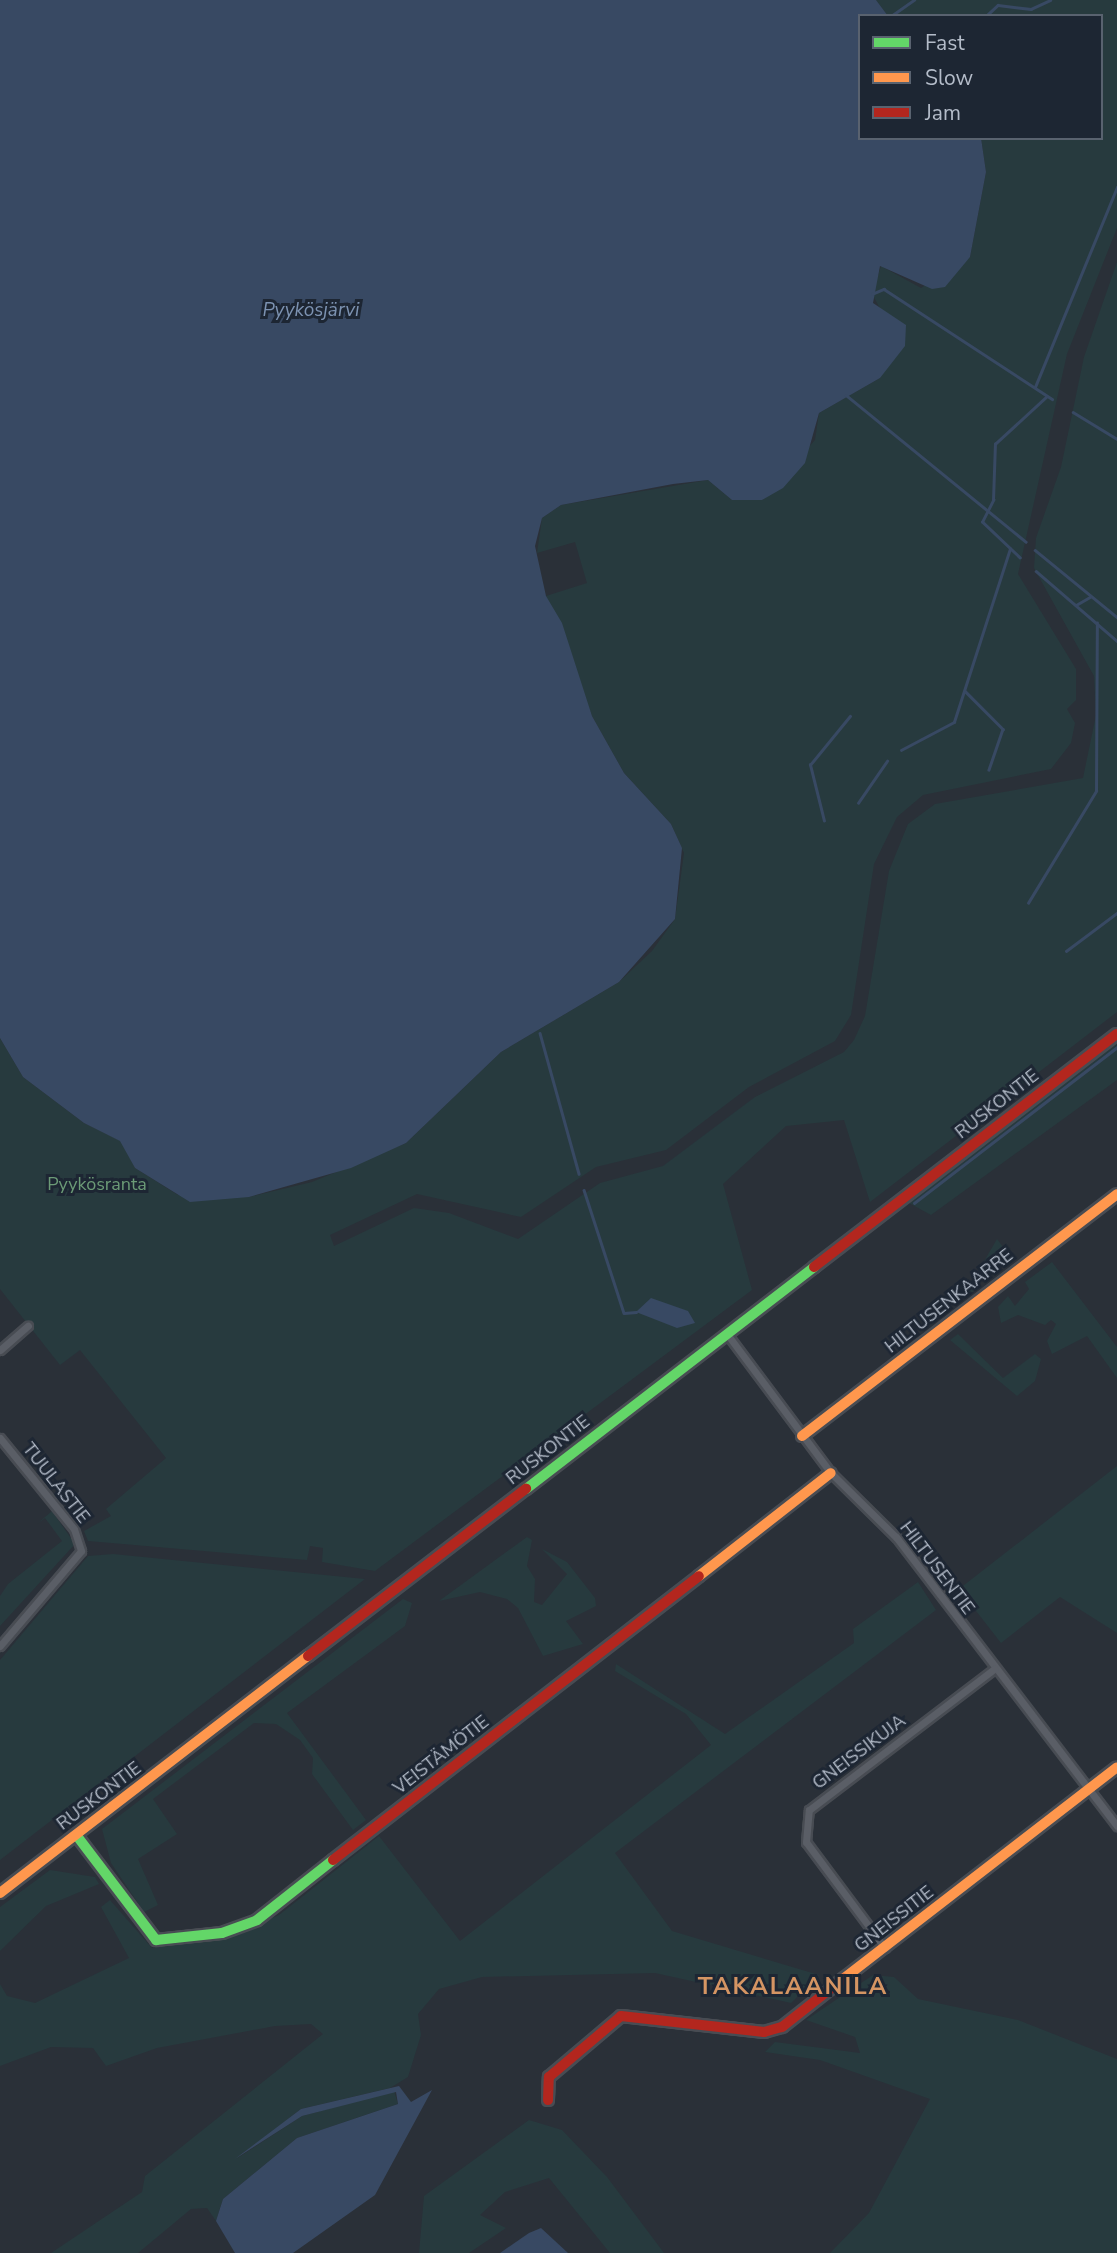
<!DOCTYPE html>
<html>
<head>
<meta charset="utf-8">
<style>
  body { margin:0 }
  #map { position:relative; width:1117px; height:2253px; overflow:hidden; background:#2a3038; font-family:"Nunito Sans",sans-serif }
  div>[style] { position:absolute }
  .green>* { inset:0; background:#273a3e }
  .water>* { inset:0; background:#384963 }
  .stream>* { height:2.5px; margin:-1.25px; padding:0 1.25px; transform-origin:1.25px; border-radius:1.25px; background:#384963 }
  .roads { filter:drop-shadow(2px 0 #484c53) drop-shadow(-2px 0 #484c53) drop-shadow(0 2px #484c53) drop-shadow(0 -2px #484c53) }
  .street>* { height:7px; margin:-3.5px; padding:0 3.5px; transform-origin:3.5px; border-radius:3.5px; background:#5a5e66 }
  .fast>* { height:10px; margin:-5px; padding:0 5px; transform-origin:5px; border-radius:5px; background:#63d668 }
  .slow>* { height:10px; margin:-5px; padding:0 5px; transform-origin:5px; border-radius:5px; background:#ff974d }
  .jam>* { height:10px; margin:-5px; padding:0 5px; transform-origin:5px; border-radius:5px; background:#b3261e }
  span { translate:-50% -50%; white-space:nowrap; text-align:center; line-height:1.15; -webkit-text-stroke:6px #1d2633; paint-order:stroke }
  .street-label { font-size:18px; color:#b4bcc9 }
  .park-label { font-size:18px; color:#6b9a76 }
  .water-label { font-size:19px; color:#7c92b1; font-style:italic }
  .district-label { font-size:24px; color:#d59563; font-weight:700; letter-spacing:2px }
  .legend { position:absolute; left:858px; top:14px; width:245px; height:126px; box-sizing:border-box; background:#1d2633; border:2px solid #59626f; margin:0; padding:9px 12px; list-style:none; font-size:21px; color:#b4bcc9 }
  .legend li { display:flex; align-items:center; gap:14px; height:35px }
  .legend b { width:35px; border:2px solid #59626f }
</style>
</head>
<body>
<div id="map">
  <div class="green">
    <i style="clip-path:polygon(876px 0,1117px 0,1117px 228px,1067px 354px,1018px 574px,1076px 669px,1076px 700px,1067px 709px,1075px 723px,1071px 743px,1051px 769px,923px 795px,897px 817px,874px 864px,851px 1015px,835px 1041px,749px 1087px,666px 1150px,596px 1167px,521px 1217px,417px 1194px,330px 1235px,334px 1246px,414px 1208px,449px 1213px,518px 1239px,600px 1183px,663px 1166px,755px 1097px,844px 1052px,854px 1040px,865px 1016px,889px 871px,908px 824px,935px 804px,1083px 778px,1096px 715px,1094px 676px,1034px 568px,1036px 538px,1061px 467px,1084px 357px,1117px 262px,1117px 1012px,870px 1202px,844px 1120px,786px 1126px,723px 1184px,752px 1290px,375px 1571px,322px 1562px,323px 1548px,310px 1546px,307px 1560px,88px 1541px,84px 1531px,111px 1516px,106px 1509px,166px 1458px,80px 1350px,60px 1365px,0 1289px,0 1038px,23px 1077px,84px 1123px,121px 1141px,135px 1168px,178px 1195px,249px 1197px,312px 1182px,406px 1143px,501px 1052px,619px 982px,652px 951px,675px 919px,684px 853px,671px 824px,624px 773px,592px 716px,546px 596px,587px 583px,575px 542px,537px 553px,542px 518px,561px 505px,708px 480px,732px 500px,762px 500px,815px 440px,819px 413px,880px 378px,885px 317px,872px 294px,881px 266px,921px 288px,970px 257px,986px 172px,981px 138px,1101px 138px,1101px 16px,888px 16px)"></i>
    <i style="clip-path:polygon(1117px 1042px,1117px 1080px,931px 1215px,909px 1203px)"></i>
    <i style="clip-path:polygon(997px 1239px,1009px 1255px,989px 1265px,973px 1292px,965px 1294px)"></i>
    <i style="clip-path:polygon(1052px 1262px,1117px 1347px,1117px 1378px,1087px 1336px,1052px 1354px,1047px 1341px,1056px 1324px,1051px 1320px,1045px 1325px,1018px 1315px,1001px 1323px,998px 1307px,1008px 1296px,1015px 1306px,1029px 1289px,1025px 1282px)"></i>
    <i style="clip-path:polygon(958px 1334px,1003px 1378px,1035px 1354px,1041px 1359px,1035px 1381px,1017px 1396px,950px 1340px)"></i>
    <i style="clip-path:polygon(1117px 1466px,1117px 1633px,1060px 1597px,1001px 1643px,959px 1589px)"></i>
    <i style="clip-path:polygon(52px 1511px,75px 1544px,0 1626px,0 1596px,8px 1584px,62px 1541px,45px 1518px,37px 1524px)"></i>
    <i style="clip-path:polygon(527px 1537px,532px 1540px,527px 1566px,535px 1579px,534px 1602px,542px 1605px,567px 1574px,542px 1549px,567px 1562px,595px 1598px,596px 1606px,566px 1621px,583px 1644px,543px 1656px,518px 1608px,507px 1599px,480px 1592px,439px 1601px)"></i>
    <i style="clip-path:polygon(113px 1554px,365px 1579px,0 1860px,0 1660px,88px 1556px)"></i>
    <i style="clip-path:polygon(918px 1582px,936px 1610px,615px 1853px,672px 1931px,819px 1975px,791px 2003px,655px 1973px,482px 1977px,439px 1989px,418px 2014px,421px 2035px,408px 2077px,390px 2088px,301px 2109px,236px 2159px,302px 2116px,394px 2091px,398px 2104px,297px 2138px,223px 2199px,216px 2221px,207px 2208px,191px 2209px,138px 2253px,51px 2253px,142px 2192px,145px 2176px,323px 2034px,311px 2024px,275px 2026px,157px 2048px,106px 2066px,93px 2048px,51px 2047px,0 2066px,0 1984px,7px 1996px,35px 2003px,129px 1958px,101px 1907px,110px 1900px,152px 1948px,225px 1939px,279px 1915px,379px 1836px,460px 1941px,711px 1745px,686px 1714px,615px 1671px,616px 1664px,725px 1734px,854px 1643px,853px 1629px)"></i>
    <i style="clip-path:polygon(403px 1599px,412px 1603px,405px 1626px,287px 1713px,366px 1820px,353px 1830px,312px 1774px,313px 1758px,300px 1740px,276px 1724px,254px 1723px,153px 1799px,177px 1834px,138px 1859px,158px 1905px,144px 1912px,111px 1863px,102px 1829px)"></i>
    <i style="clip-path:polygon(50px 1870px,95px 1877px,99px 1884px,46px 1906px,0 1951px,0 1907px)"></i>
    <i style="clip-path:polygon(873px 1975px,894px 1977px,918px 1999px,1018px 2020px,1117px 2059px,1117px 2253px,830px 2253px,869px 2213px,930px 2099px,820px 2060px,765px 2052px,775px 2042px,860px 2053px,855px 2037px,806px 2020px)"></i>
    <i style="clip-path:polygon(529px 2120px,562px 2130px,607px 2177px,664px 2253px,610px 2253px,549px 2178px,505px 2192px,480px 2215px,506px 2228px,469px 2253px,419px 2253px,424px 2196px)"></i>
  </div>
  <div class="water">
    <i style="clip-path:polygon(0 0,876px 0,888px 16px,860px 16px,860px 138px,981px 138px,986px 172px,970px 257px,945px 287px,932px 289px,880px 266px,873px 303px,906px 325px,905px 346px,880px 378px,819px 413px,805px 463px,783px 488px,762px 500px,732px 500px,708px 480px,673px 484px,561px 505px,542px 518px,535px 546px,546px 596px,562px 623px,592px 716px,624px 773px,671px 824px,682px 848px,675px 919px,619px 982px,501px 1052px,406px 1143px,351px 1168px,249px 1197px,190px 1202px,135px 1168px,120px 1141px,84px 1123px,23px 1077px,0 1038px)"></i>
    <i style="clip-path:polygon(651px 1298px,688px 1311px,695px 1323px,677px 1328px,636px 1312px)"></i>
    <i style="clip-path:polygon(399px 2086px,411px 2102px,432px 2090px,375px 2195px,293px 2253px,235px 2253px,216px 2221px,223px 2199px,297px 2138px,398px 2104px,396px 2092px,302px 2116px,235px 2159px,301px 2109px)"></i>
    <i style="clip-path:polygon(541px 2228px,568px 2253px,500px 2253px,529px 2233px)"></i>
  </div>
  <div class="stream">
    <i style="left:891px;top:16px;width:28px;rotate:-35deg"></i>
    <i style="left:986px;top:16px;width:16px;rotate:-43deg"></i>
    <i style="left:998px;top:5px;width:33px;rotate:7deg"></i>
    <i style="left:1031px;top:9px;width:21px;rotate:-25deg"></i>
    <i style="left:872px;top:294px;width:13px;rotate:-23deg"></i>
    <i style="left:884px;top:289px;width:201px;rotate:33.2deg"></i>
    <i style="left:1035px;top:387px;width:216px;rotate:-67.7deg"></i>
    <i style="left:846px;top:395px;width:232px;rotate:39.2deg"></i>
    <i style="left:1073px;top:412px;width:52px;rotate:31.5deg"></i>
    <i style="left:1035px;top:550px;width:106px;rotate:39.3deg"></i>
    <i style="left:1020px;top:558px;width:52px;rotate:-136.5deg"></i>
    <i style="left:982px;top:522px;width:25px;rotate:-63deg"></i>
    <i style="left:993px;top:500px;width:56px;rotate:-88deg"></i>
    <i style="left:995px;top:444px;width:69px;rotate:-42.7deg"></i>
    <i style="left:1036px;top:571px;width:107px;rotate:40.8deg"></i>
    <i style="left:1076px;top:605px;width:16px;rotate:-30deg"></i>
    <i style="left:965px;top:691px;width:54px;rotate:45deg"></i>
    <i style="left:1003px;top:729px;width:43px;rotate:108.9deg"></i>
    <i style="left:901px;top:750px;width:60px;rotate:-27.8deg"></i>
    <i style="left:954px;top:722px;width:182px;rotate:-72.1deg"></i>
    <i style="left:858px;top:803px;width:51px;rotate:-55.4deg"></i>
    <i style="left:824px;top:821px;width:58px;rotate:-104deg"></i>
    <i style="left:810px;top:765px;width:63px;rotate:-50.8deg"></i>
    <i style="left:1028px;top:903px;width:131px;rotate:-58.7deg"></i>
    <i style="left:1096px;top:791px;width:168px;rotate:-89.7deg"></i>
    <i style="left:1066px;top:951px;width:64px;rotate:-36.7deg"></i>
    <i style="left:540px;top:1033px;width:146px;rotate:74.5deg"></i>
    <i style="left:584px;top:1190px;width:129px;rotate:72deg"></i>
    <i style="left:624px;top:1313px;width:12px;rotate:-5deg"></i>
    <i style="left:914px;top:1203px;width:256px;rotate:-37.5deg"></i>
  </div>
  <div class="roads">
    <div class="street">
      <i style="left:727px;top:1334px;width:174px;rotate:53.2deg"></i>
      <i style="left:831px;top:1473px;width:91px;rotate:44.6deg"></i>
      <i style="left:896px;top:1537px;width:364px;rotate:52.6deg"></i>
      <i style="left:0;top:1350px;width:37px;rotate:-41deg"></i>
      <i style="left:0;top:1438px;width:117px;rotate:50.9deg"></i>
      <i style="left:74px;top:1529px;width:23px;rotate:72deg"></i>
      <i style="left:81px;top:1551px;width:125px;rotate:130.5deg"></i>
      <i style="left:885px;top:1948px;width:132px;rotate:-126.7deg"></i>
      <i style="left:806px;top:1842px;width:32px;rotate:-85deg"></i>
      <i style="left:809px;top:1810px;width:233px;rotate:-37.3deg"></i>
    </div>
    <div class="fast">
      <i style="left:526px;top:1489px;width:364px;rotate:-37.6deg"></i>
      <i style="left:77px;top:1836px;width:131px;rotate:52.8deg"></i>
      <i style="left:156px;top:1940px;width:66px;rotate:-6.1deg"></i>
      <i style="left:222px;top:1933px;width:37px;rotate:-20deg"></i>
      <i style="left:257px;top:1920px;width:97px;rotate:-38.3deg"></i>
    </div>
    <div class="slow">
      <i style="left:802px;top:1436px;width:397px;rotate:-37.5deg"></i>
      <i style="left:699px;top:1576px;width:167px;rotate:-38deg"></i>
      <i style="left:0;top:1893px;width:389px;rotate:-37.6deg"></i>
      <i style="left:843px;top:1979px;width:346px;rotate:-37.7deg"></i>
    </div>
    <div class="jam">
      <i style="left:814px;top:1267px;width:382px;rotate:-37.6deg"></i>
      <i style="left:308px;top:1656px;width:275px;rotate:-37.5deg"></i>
      <i style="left:333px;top:1860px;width:463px;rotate:-37.8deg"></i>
      <i style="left:548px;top:2100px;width:23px;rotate:-88deg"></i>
      <i style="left:549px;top:2077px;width:94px;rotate:-40.3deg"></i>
      <i style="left:621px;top:2016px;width:144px;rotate:6.4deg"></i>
      <i style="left:764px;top:2032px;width:19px;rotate:-16deg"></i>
      <i style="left:782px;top:2027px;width:78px;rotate:-38.2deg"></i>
    </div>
  </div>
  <div class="street-label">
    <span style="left:997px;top:1104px;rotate:-38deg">RUSKONTIE</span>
    <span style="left:949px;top:1301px;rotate:-38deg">HILTUSENKAARRE</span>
    <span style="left:548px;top:1450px;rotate:-38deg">RUSKONTIE</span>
    <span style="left:56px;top:1483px;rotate:52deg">TUULASTIE</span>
    <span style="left:937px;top:1568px;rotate:53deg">HILTUSENTIE</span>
    <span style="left:859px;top:1752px;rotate:-37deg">GNEISSIKUJA</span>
    <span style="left:441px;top:1755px;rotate:-38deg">VEISTÄMÖTIE</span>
    <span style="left:99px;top:1796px;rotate:-37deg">RUSKONTIE</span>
    <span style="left:894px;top:1919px;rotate:-38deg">GNEISSITIE</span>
  </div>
  <div class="park-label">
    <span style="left:97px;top:1184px">Pyykösranta</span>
  </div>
  <div class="water-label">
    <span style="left:311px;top:311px">Pyykösjärvi</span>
  </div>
  <div class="district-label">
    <span style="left:793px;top:1987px">TAKALAANILA</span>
  </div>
  <ul class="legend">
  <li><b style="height:9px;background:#63d668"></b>Fast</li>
  <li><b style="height:9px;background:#ff974d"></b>Slow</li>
  <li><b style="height:9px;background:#b3261e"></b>Jam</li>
  </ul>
</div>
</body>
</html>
